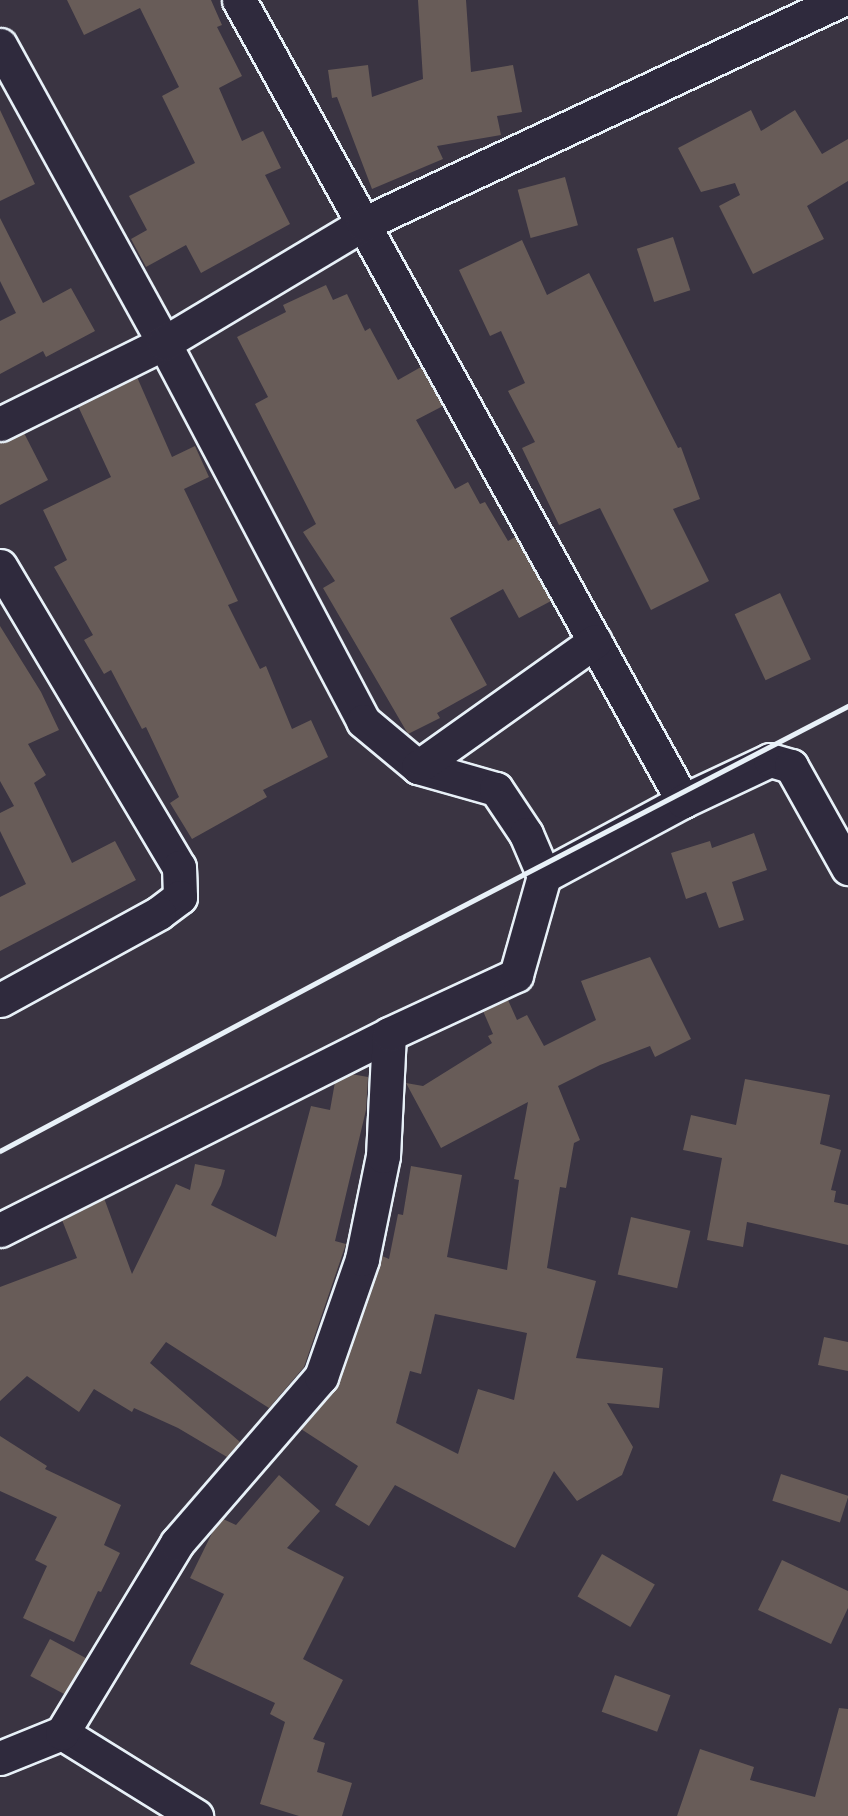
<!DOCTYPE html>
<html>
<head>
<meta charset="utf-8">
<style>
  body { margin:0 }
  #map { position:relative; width:848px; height:1816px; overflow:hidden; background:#3a3442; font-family:"Patrick Hand",sans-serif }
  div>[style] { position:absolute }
  .building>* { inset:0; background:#685c58; transform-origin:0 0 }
  .roads { filter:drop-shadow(2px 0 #e8f1f8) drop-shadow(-2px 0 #e8f1f8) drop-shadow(0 2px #e8f1f8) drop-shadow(0 -2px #e8f1f8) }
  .street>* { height:33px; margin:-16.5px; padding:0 16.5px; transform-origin:16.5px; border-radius:16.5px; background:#2f2a3d }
  .rail>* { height:4.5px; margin:-2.25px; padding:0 2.25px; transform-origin:2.25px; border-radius:2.25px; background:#e8f1f8 }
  span { translate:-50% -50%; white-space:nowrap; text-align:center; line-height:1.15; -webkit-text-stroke:4.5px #2f2a3d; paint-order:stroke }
</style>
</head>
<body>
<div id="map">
  <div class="building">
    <i style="clip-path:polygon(67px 0,211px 0,222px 25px,217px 27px,242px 76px,219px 88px,242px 141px,263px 131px,281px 168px,265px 175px,290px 224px,201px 273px,186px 245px,146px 267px,131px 239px,147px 230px,129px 196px,195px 163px,162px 96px,179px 87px,140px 8px,84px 35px)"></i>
    <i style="clip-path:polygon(418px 0,466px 0,471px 72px,513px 65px,522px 112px,497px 116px,501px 135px,437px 146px,443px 159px,372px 189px,337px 97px,332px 98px,328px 70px,368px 65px,372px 97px,423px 79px)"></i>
    <i style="clip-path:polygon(0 110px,35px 184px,0 201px)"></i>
    <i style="clip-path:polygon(751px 110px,761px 131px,795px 110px,822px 154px,848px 139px,848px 181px,807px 206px,824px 239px,753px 274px,719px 206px,740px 195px,735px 183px,701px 192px,678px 148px)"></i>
    <i style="left:565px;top:177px;width:50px;height:49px;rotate:75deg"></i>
    <i style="clip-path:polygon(0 218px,43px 303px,71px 288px,95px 331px,46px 357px,43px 351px,0 374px,0 321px,16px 313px,0 281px)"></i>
    <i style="left:673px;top:237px;width:56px;height:38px;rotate:72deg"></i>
    <i style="clip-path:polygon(522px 240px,547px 295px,589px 273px,678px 448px,681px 447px,700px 499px,673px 509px,709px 581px,651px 610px,600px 508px,559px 525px,522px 448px,535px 442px,508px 391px,525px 383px,501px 331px,490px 336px,459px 270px)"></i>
    <i style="clip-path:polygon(326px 285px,333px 300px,347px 294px,365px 331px,370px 328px,398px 380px,421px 367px,443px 406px,416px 420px,455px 489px,468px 482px,480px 504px,485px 502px,508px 541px,515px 537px,551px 601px,519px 618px,503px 589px,450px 618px,487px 685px,437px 713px,440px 718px,408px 734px,323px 588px,335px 581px,303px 532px,316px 524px,255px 404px,268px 397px,237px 337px,286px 312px,283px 305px)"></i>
    <i style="clip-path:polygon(137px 377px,172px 457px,195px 446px,209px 477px,184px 489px,238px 601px,228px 605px,260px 669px,266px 666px,292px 729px,311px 720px,328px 757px,263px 790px,267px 797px,192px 839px,170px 803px,179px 797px,146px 727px,142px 729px,111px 670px,104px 674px,84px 640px,93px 635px,54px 567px,67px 560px,43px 510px,111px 477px,78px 406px)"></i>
    <i style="clip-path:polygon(24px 433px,48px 480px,0 505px,0 443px)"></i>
    <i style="left:780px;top:593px;width:73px;height:50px;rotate:65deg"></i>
    <i style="clip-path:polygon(0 626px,41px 692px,59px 730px,28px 744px,46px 775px,34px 783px,72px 863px,115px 841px,136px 880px,0 951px,0 897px,26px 884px,0 831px,0 813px,14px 806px,0 781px)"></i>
    <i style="clip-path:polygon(754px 833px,767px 870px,732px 882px,744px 920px,719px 928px,706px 892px,686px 899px,671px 853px,710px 841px,712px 848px)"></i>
    <i style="clip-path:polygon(evenodd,650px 957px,691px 1039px,655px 1057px,650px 1046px,600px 1065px,558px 1086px,580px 1140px,574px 1143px,566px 1188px,560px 1187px,547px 1268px,596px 1281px,576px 1358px,663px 1368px,659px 1408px,607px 1403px,633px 1447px,622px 1475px,577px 1501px,554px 1471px,515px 1548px,395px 1485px,369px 1526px,335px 1505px,358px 1466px,301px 1429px,339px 1383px,382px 1256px,389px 1259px,398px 1214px,403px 1215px,411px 1166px,462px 1175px,447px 1257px,507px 1270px,519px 1180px,514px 1179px,528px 1102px,441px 1148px,406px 1083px,423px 1086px,492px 1043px,488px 1036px,493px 1034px,483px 1011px,508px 1000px,517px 1020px,527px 1015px,544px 1046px,596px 1020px,581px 981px,650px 957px,435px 1314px,527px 1333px,514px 1400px,478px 1389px,458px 1454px,396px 1423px,410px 1371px,421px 1374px,435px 1314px)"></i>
    <i style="clip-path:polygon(351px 1074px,368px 1077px,366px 1110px,335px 1241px,346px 1244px,304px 1367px,269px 1408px,166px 1342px,150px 1363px,240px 1442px,227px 1457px,178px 1428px,134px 1408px,132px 1412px,94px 1389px,79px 1412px,27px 1376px,0 1401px,0 1287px,77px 1258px,62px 1220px,104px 1198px,132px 1274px,176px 1184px,190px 1190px,195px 1164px,225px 1170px,221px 1185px,211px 1205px,276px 1237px,311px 1106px,330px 1110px,335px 1082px)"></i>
    <i style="clip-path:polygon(745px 1079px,830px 1095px,820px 1144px,841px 1150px,831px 1190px,836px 1191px,834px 1202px,848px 1205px,848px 1245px,747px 1222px,743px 1247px,707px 1240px,722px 1158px,683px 1150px,691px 1115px,736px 1125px)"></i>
    <i style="left:631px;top:1217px;width:61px;height:59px;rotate:13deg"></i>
    <i style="clip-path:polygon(824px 1337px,848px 1342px,848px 1371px,818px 1365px)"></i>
    <i style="clip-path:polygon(0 1436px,47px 1466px,45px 1469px,121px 1505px,104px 1545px,120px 1553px,101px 1592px,98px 1591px,74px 1642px,23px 1618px,47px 1566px,35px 1560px,57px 1517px,0 1491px)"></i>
    <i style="left:781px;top:1474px;width:71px;height:28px;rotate:18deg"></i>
    <i style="clip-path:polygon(279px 1475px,320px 1511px,287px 1548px,344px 1577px,303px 1659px,343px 1680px,313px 1739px,325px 1743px,317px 1772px,352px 1783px,342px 1816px,299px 1816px,260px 1804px,285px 1722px,270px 1714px,275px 1703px,190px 1664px,224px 1594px,190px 1578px,214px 1529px,223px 1519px,236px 1525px)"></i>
    <i style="left:602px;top:1554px;width:61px;height:49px;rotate:30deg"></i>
    <i style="clip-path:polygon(782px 1560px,848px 1591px,848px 1608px,831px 1644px,758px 1610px)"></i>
    <i style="left:50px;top:1639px;width:41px;height:42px;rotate:28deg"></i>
    <i style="left:615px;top:1675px;width:59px;height:39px;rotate:20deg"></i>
    <i style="clip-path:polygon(839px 1708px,848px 1709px,848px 1816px,677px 1816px,700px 1749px,754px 1767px,750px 1780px,815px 1797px)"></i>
  </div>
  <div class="roads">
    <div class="street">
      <i style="left:239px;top:0;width:916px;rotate:61deg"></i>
      <i style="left:0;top:45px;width:340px;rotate:61.2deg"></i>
      <i style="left:164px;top:343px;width:427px;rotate:62.2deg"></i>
      <i style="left:363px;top:721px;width:72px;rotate:39.9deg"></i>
      <i style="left:418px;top:767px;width:81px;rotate:15.8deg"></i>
      <i style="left:496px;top:789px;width:54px;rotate:56.3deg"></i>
      <i style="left:526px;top:834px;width:46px;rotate:66.8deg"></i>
      <i style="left:0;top:424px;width:183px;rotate:-26.3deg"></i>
      <i style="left:164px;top:343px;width:232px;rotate:-30.9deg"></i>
      <i style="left:363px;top:224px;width:528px;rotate:-25.11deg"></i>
      <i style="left:0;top:566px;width:350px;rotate:59.3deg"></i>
      <i style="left:179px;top:867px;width:30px;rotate:88deg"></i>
      <i style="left:180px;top:897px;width:26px;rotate:143deg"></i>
      <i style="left:159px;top:913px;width:181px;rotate:151.3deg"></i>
      <i style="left:418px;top:767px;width:217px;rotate:-35.4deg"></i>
      <i style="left:0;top:1230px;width:436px;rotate:-26.7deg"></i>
      <i style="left:62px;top:1733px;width:158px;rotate:31.8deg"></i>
      <i style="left:0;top:1758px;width:67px;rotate:-22deg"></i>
      <i style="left:62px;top:1733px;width:222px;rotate:-58.8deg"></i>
      <i style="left:177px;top:1543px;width:220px;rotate:-49.1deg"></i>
      <i style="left:321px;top:1377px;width:125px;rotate:-70.8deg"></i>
      <i style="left:362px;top:1259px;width:105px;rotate:-78.5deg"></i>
      <i style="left:383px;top:1156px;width:122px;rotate:-87.2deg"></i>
      <i style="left:389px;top:1034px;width:140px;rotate:-24.9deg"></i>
      <i style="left:516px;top:975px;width:103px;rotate:-74.2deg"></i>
      <i style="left:544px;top:876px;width:158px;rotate:-28.3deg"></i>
      <i style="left:683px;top:801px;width:96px;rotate:-25.2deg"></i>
      <i style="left:770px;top:760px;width:22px;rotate:16deg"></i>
      <i style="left:791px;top:766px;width:117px;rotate:60.8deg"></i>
    </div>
  </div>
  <div class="rail">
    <i style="left:0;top:1151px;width:452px;rotate:-28deg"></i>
    <i style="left:399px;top:939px;width:506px;rotate:-27.43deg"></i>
  </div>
</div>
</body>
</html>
